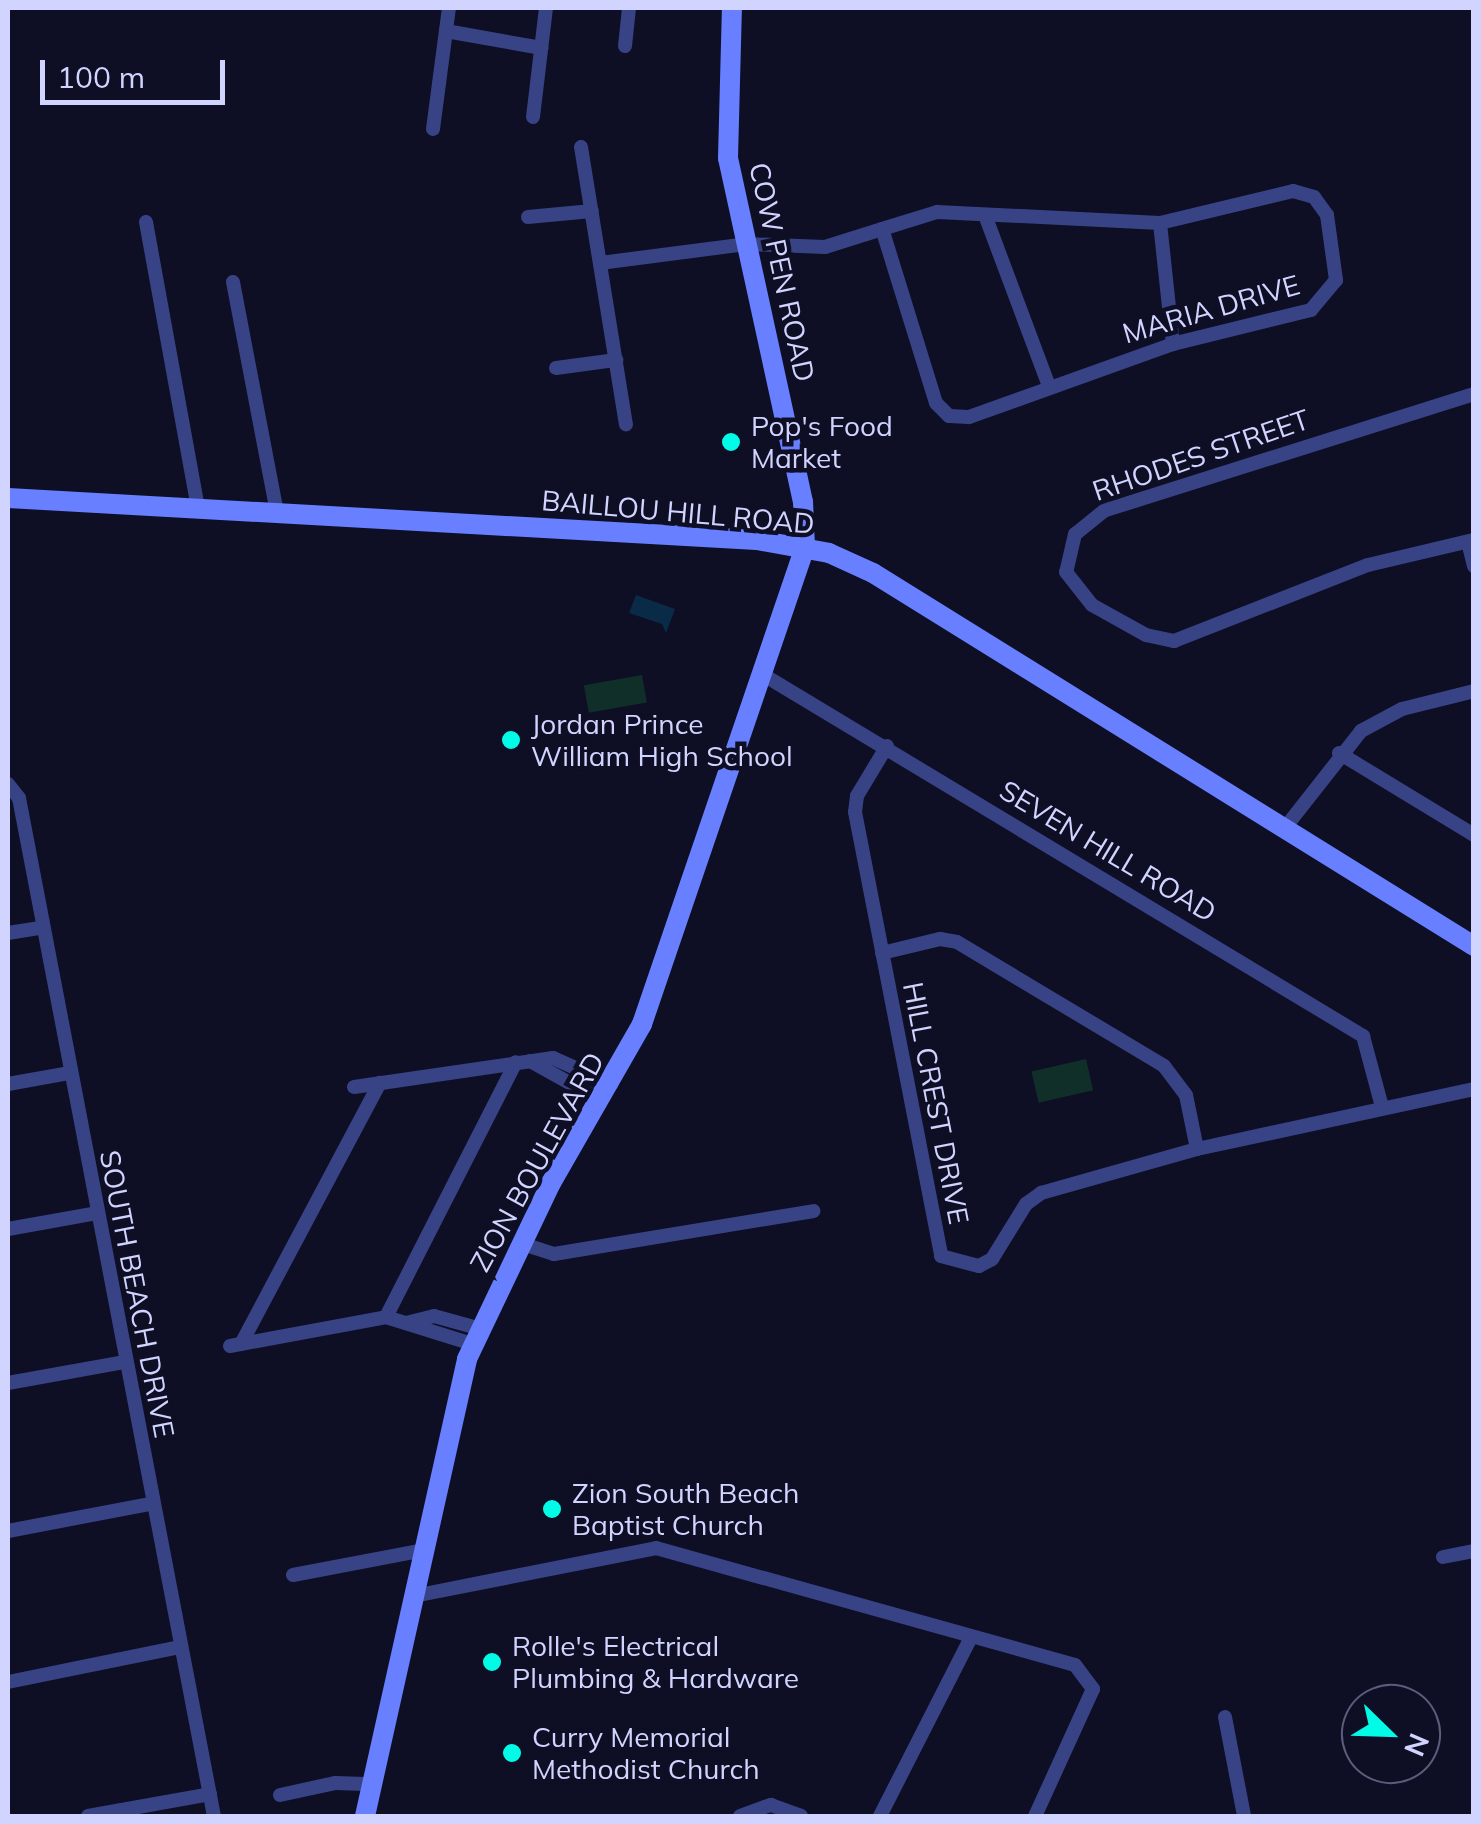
<!DOCTYPE html>
<html>
<head>
<meta charset="utf-8">
<style>
  body { margin:0 }
  #map { position:relative; width:1481px; height:1824px; overflow:hidden; background:#0e0e25; font-family:Mulish,sans-serif }
  div>[style] { position:absolute }
  .green>* { inset:0; background:#102f28; transform-origin:0 0 }
  .water>* { inset:0; background:#0a2b47 }
  .minor>* { height:14px; margin:-7px; padding:0 7px; transform-origin:7px; border-radius:7px; background:#374385 }
  .secondary>* { height:20px; margin:-10px; padding:0 10px; transform-origin:10px; border-radius:10px; background:#6880ff }
  .dots>* { width:28px; height:28px; translate:-50% -50%; box-sizing:border-box; border:5px solid #0e0e25; border-radius:50% }
  span { translate:-50% -50%; white-space:nowrap; text-align:center; line-height:1.15; -webkit-text-stroke:9px #0e0e25; paint-order:stroke }
  .street-label { font-size:28px; color:#d1d4ff }
  .poi-label { font-size:28px; color:#d1d4ff }
  .left { translate:0 -50%; text-align:left }
  .frame { position:absolute; inset:0; border:10px solid #d1d4ff; pointer-events:none }
  .north { position:absolute; left:1341px; top:1684px; width:100px; height:100px; box-sizing:border-box; background:#0e0e25; border:2px solid #5c5d7c; border-radius:50%; rotate:113deg; font-size:28px; font-weight:700; line-height:40px; text-align:center; color:#d1d4ff }
  .north::after { content:''; display:block; margin:auto; width:35px; height:45px; background:#00fce7; clip-path:polygon(50% 0,100% 100%,50% 72%,0 100%) }
  .scale { position:absolute; left:40px; top:60px; width:185px; height:45px; box-sizing:border-box; border:5px solid #d1d4ff; border-top:0; padding-left:12px; font-size:30px; line-height:35px; white-space:nowrap; color:#d1d4ff; -webkit-text-stroke:8px #0e0e25; paint-order:stroke }
</style>
</head>
<body>
<div id="map">
  <div class="green">
    <i style="left:642px;top:675px;width:28px;height:59px;rotate:80deg"></i>
    <i style="left:1086px;top:1059px;width:32px;height:56px;rotate:77deg"></i>
  </div>
  <div class="water">
    <i style="clip-path:polygon(636px 595px,675px 609px,666px 633px,662px 624px,629px 613px)"></i>
  </div>
  <div class="minor">
    <i style="left:446px;top:31px;width:97px;rotate:10.1deg"></i>
    <i style="left:625px;top:46px;width:38px;rotate:-84deg"></i>
    <i style="left:533px;top:117px;width:110px;rotate:-83.2deg"></i>
    <i style="left:433px;top:129px;width:122px;rotate:-82.5deg"></i>
    <i style="left:581px;top:147px;width:281px;rotate:80.8deg"></i>
    <i style="left:985px;top:215px;width:183px;rotate:69.5deg"></i>
    <i style="left:528px;top:217px;width:64px;rotate:-5.4deg"></i>
    <i style="left:146px;top:222px;width:292px;rotate:79.7deg"></i>
    <i style="left:1160px;top:223px;width:122px;rotate:83.9deg"></i>
    <i style="left:600px;top:263px;width:147px;rotate:-7.4deg"></i>
    <i style="left:746px;top:244px;width:79px;rotate:2.2deg"></i>
    <i style="left:825px;top:247px;width:60px;rotate:-17.5deg"></i>
    <i style="left:882px;top:229px;width:58px;rotate:-17.2deg"></i>
    <i style="left:937px;top:212px;width:223px;rotate:2.8deg"></i>
    <i style="left:1160px;top:223px;width:137px;rotate:-13.5deg"></i>
    <i style="left:1293px;top:191px;width:22px;rotate:16deg"></i>
    <i style="left:1314px;top:197px;width:22px;rotate:54deg"></i>
    <i style="left:1327px;top:215px;width:66px;rotate:82.1deg"></i>
    <i style="left:1336px;top:280px;width:39px;rotate:130deg"></i>
    <i style="left:1311px;top:310px;width:142px;rotate:166.2deg"></i>
    <i style="left:1173px;top:344px;width:217px;rotate:160.3deg"></i>
    <i style="left:969px;top:417px;width:20px;rotate:-177deg"></i>
    <i style="left:949px;top:416px;width:18px;rotate:-135deg"></i>
    <i style="left:936px;top:403px;width:182px;rotate:-107.2deg"></i>
    <i style="left:233px;top:282px;width:235px;rotate:79.2deg"></i>
    <i style="left:556px;top:368px;width:61px;rotate:-7.6deg"></i>
    <i style="left:1474px;top:394px;width:387px;rotate:162.5deg"></i>
    <i style="left:1105px;top:510px;width:38px;rotate:141deg"></i>
    <i style="left:1075px;top:534px;width:39px;rotate:103deg"></i>
    <i style="left:1066px;top:572px;width:42px;rotate:51.8deg"></i>
    <i style="left:1092px;top:605px;width:62px;rotate:29.1deg"></i>
    <i style="left:1146px;top:635px;width:29px;rotate:12deg"></i>
    <i style="left:1174px;top:641px;width:208px;rotate:-21.4deg"></i>
    <i style="left:1368px;top:565px;width:109px;rotate:-13.3deg"></i>
    <i style="left:1468px;top:542px;width:25px;rotate:76deg"></i>
    <i style="left:762px;top:674px;width:702px;rotate:31.06deg"></i>
    <i style="left:1363px;top:1036px;width:73px;rotate:75deg"></i>
    <i style="left:887px;top:746px;width:58px;rotate:121deg"></i>
    <i style="left:857px;top:796px;width:16px;rotate:97deg"></i>
    <i style="left:855px;top:812px;width:452px;rotate:79deg"></i>
    <i style="left:941px;top:1256px;width:39px;rotate:15deg"></i>
    <i style="left:979px;top:1266px;width:15px;rotate:-28deg"></i>
    <i style="left:992px;top:1259px;width:65px;rotate:-58.3deg"></i>
    <i style="left:1026px;top:1204px;width:19px;rotate:-36deg"></i>
    <i style="left:1041px;top:1193px;width:162px;rotate:-15.8deg"></i>
    <i style="left:1197px;top:1149px;width:283px;rotate:-12.2deg"></i>
    <i style="left:1339px;top:753px;width:158px;rotate:31.3deg"></i>
    <i style="left:8px;top:784px;width:18px;rotate:52deg"></i>
    <i style="left:19px;top:798px;width:1037px;rotate:79.16deg"></i>
    <i style="left:1284px;top:829px;width:125px;rotate:-51.8deg"></i>
    <i style="left:1361px;top:731px;width:47px;rotate:-28.2deg"></i>
    <i style="left:1402px;top:709px;width:74px;rotate:-14deg"></i>
    <i style="left:8px;top:933px;width:31px;rotate:-9deg"></i>
    <i style="left:882px;top:953px;width:60px;rotate:-13.6deg"></i>
    <i style="left:940px;top:939px;width:17px;rotate:10deg"></i>
    <i style="left:957px;top:942px;width:241px;rotate:30.9deg"></i>
    <i style="left:1164px;top:1066px;width:36px;rotate:53deg"></i>
    <i style="left:1186px;top:1095px;width:55px;rotate:78.5deg"></i>
    <i style="left:530px;top:1061px;width:80px;rotate:29.1deg"></i>
    <i style="left:8px;top:1084px;width:63px;rotate:-10.1deg"></i>
    <i style="left:354px;top:1087px;width:201px;rotate:-8.3deg"></i>
    <i style="left:553px;top:1058px;width:64px;rotate:24.1deg"></i>
    <i style="left:8px;top:1229px;width:90px;rotate:-10.2deg"></i>
    <i style="left:520px;top:1243px;width:36px;rotate:18deg"></i>
    <i style="left:554px;top:1254px;width:263px;rotate:-9.4deg"></i>
    <i style="left:386px;top:1317px;width:286px;rotate:-63deg"></i>
    <i style="left:406px;top:1323px;width:29px;rotate:-14deg"></i>
    <i style="left:434px;top:1316px;width:46px;rotate:15.3deg"></i>
    <i style="left:241px;top:1344px;width:296px;rotate:-62deg"></i>
    <i style="left:230px;top:1346px;width:159px;rotate:-10.5deg"></i>
    <i style="left:386px;top:1317px;width:90px;rotate:17.4deg"></i>
    <i style="left:8px;top:1383px;width:119px;rotate:-10.2deg"></i>
    <i style="left:8px;top:1531px;width:145px;rotate:-10.8deg"></i>
    <i style="left:1443px;top:1557px;width:32px;rotate:-11deg"></i>
    <i style="left:293px;top:1575px;width:133px;rotate:-10.8deg"></i>
    <i style="left:414px;top:1596px;width:247px;rotate:-11.2deg"></i>
    <i style="left:656px;top:1548px;width:435px;rotate:15.6deg"></i>
    <i style="left:1075px;top:1665px;width:30px;rotate:53deg"></i>
    <i style="left:1093px;top:1689px;width:140px;rotate:114.5deg"></i>
    <i style="left:8px;top:1682px;width:176px;rotate:-11.5deg"></i>
    <i style="left:1225px;top:1717px;width:101px;rotate:79.1deg"></i>
    <i style="left:280px;top:1795px;width:56px;rotate:-12.3deg"></i>
    <i style="left:335px;top:1783px;width:38px;rotate:2deg"></i>
    <i style="left:88px;top:1816px;width:124px;rotate:-10.2deg"></i>
    <i style="left:740px;top:1816px;width:33px;rotate:-20deg"></i>
    <i style="left:771px;top:1805px;width:32px;rotate:20deg"></i>
    <i style="left:880px;top:1816px;width:199px;rotate:-63deg"></i>
  </div>
  <div class="secondary">
    <i style="left:8px;top:498px;width:750px;rotate:3.21deg"></i>
    <i style="left:757px;top:540px;width:73px;rotate:10.2deg"></i>
    <i style="left:829px;top:553px;width:48px;rotate:24.4deg"></i>
    <i style="left:873px;top:573px;width:707px;rotate:31.83deg"></i>
    <i style="left:365px;top:1816px;width:468px;rotate:-77.4deg"></i>
    <i style="left:467px;top:1359px;width:195px;rotate:-64.5deg"></i>
    <i style="left:551px;top:1183px;width:183px;rotate:-60.2deg"></i>
    <i style="left:642px;top:1024px;width:504px;rotate:-71.13deg"></i>
    <i style="left:805px;top:547px;width:45px;rotate:-92.5deg"></i>
    <i style="left:803px;top:502px;width:352px;rotate:-102.3deg"></i>
    <i style="left:728px;top:158px;width:150px;rotate:-88.5deg"></i>
  </div>
  <div class="dots">
    <i style="left:731px;top:442px;background:#00fce7"></i>
    <i style="left:511px;top:740px;background:#00fce7"></i>
    <i style="left:552px;top:1509px;background:#00fce7"></i>
    <i style="left:492px;top:1662px;background:#00fce7"></i>
    <i style="left:512px;top:1753px;background:#00fce7"></i>
  </div>
  <div class="street-label">
    <span style="left:782px;top:272px;rotate:78deg">COW PEN ROAD</span>
    <span style="left:1211px;top:309px;rotate:-16deg">MARIA DRIVE</span>
    <span style="left:1201px;top:455px;rotate:-19deg">RHODES STREET</span>
    <span style="left:678px;top:512px;rotate:5deg">BAILLOU HILL ROAD</span>
    <span style="left:1108px;top:851px;rotate:31deg">SEVEN HILL ROAD</span>
    <span style="left:936px;top:1103px;rotate:79deg">HILL CREST DRIVE</span>
    <span style="left:537px;top:1162px;rotate:-61deg">ZION BOULEVARD</span>
    <span style="left:137px;top:1294px;rotate:79deg">SOUTH BEACH DRIVE</span>
  </div>
  <div class="poi-label">
    <span class="left" style="left:751px;top:442px">Pop's Food<br>Market</span>
    <span class="left" style="left:531px;top:740px">Jordan Prince<br>William High School</span>
    <span class="left" style="left:572px;top:1509px">Zion South Beach<br>Baptist Church</span>
    <span class="left" style="left:512px;top:1662px">Rolle's Electrical<br>Plumbing &amp; Hardware</span>
    <span class="left" style="left:532px;top:1753px">Curry Memorial<br>Methodist Church</span>
  </div>
  <div class="frame"></div>
  <div class="north">N</div>
  <div class="scale">100 m</div>
</div>
</body>
</html>
